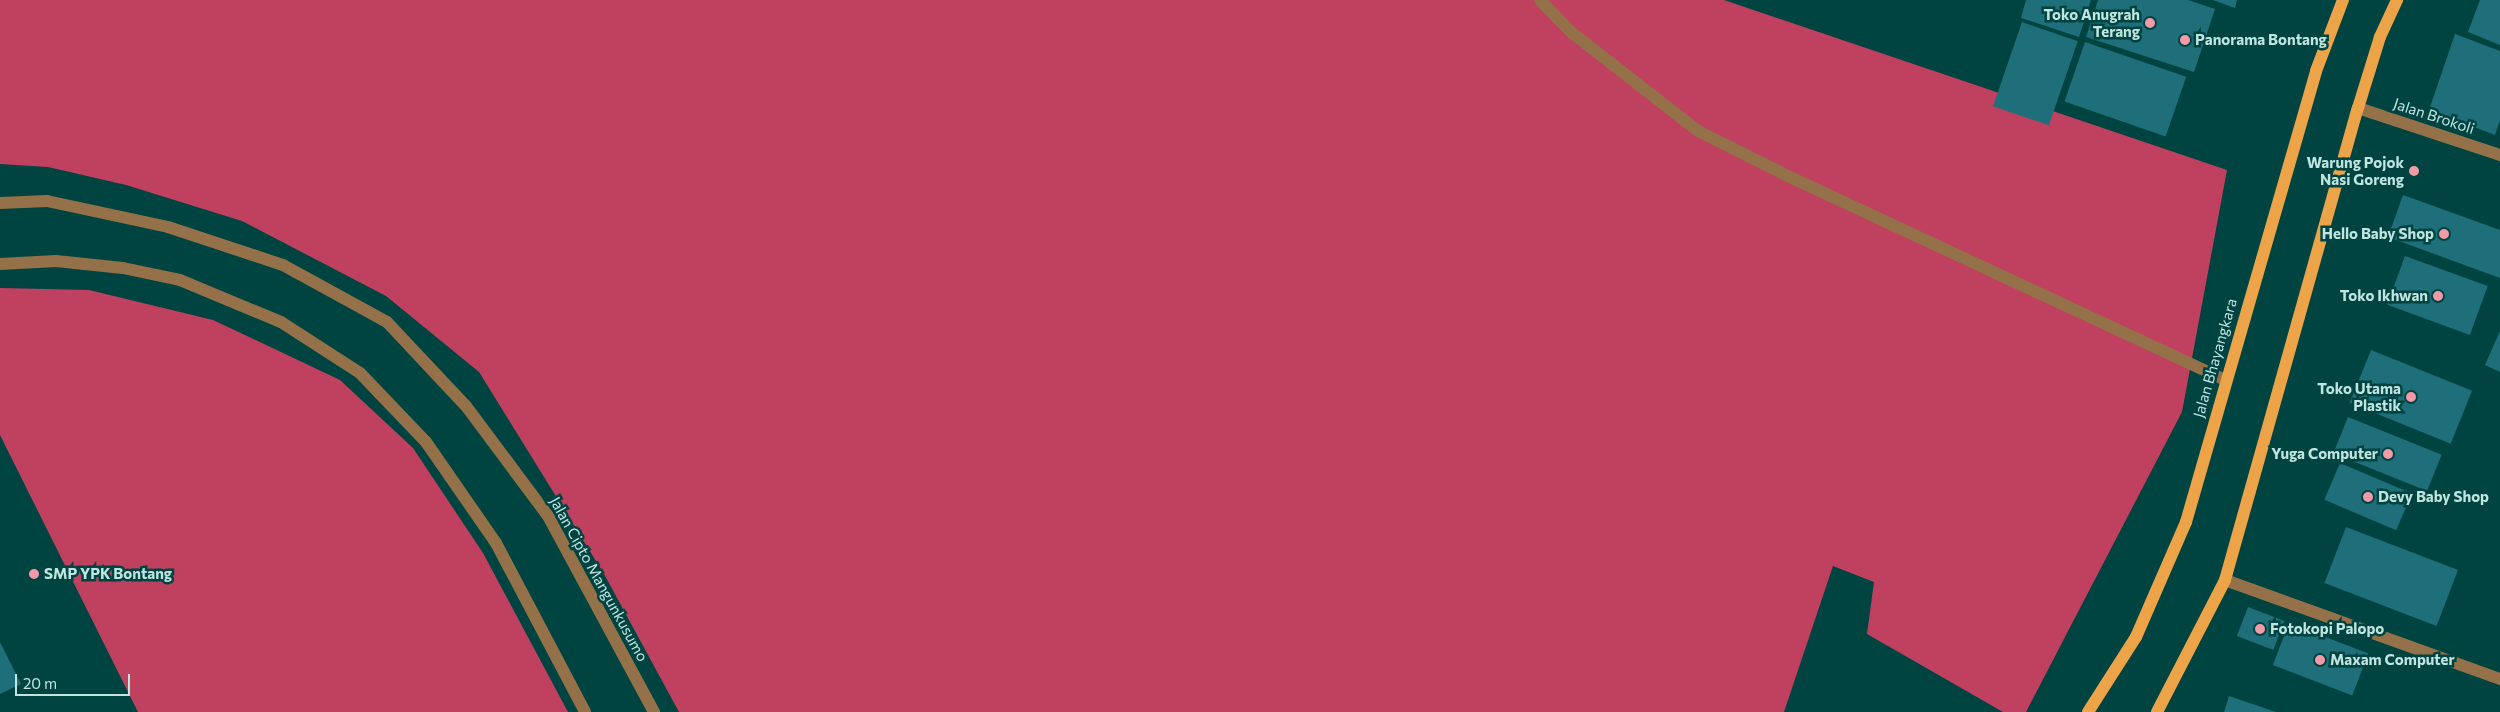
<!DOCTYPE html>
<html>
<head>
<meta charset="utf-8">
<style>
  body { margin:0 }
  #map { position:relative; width:2500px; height:712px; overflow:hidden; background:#004441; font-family:Commissioner,sans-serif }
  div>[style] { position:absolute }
  .forest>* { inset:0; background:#bf415f }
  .building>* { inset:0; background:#1e6f7a; transform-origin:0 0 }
  .minor>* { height:12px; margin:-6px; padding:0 6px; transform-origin:6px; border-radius:6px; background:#947148 }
  .major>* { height:12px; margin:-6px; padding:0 6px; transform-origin:6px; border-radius:6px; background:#eda448 }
  .dots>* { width:14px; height:14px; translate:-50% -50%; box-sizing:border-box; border:2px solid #004441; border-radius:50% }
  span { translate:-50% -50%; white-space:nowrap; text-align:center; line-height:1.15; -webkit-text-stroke:5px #004441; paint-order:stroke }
  .poi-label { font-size:15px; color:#c0e5e1; font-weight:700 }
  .right { translate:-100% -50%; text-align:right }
  .left { translate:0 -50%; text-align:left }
  .street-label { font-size:15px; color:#c0e5e1 }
  .scale { position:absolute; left:15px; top:674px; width:115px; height:22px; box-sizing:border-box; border:2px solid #c0e5e1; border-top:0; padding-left:6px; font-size:15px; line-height:18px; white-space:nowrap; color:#c0e5e1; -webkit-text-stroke:4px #004441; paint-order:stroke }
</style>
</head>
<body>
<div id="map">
  <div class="forest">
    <i style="clip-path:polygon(0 0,1724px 0,2227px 170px,2182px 412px,2026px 712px,2003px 712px,1867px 634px,1874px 582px,1833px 566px,1784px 712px,679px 712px,604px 574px,479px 372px,386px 296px,242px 221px,126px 185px,48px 167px,0 164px)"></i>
    <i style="clip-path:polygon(0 288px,89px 290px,213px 320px,340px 380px,413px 448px,483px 553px,568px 712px,138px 712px,0 435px)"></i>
  </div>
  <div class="building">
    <i style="clip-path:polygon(2026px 0,2091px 0,2079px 37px,2021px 18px)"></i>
    <i style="clip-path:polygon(2098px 0,2188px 0,2215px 9px,2194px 72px,2086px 37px)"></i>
    <i style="clip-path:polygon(2213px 0,2237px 0,2235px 8px)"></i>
    <i style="clip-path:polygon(2480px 0,2500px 0,2500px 45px,2468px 32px)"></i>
    <i style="left:2022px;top:22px;width:59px;height:89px;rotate:19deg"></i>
    <i style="clip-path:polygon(2455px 34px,2500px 51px,2500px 120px,2495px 135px,2429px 110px)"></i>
    <i style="left:2085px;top:42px;width:107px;height:63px;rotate:19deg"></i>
    <i style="clip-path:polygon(2403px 195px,2500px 230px,2500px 278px,2388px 237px)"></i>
    <i style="left:2405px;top:256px;width:88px;height:52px;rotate:20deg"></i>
    <i style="clip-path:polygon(2500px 331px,2500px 372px,2485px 365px)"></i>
    <i style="left:2371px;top:350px;width:109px;height:57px;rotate:22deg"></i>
    <i style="left:2348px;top:417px;width:101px;height:39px;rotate:22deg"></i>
    <i style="left:2340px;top:463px;width:78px;height:40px;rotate:23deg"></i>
    <i style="left:2346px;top:527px;width:120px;height:60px;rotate:21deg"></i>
    <i style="left:2248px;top:607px;width:39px;height:31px;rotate:21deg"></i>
    <i style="left:2289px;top:623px;width:85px;height:45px;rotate:21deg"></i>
    <i style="clip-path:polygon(0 642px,21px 684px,0 694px)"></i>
    <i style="clip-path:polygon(2229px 696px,2276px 712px,2224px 712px)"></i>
  </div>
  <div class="minor">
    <i style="left:1540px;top:0;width:45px;rotate:45.9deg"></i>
    <i style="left:1571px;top:32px;width:161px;rotate:37.9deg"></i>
    <i style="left:1698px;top:131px;width:105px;rotate:26.6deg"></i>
    <i style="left:1792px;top:178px;width:479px;rotate:25deg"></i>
    <i style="left:2358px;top:108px;width:150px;rotate:18.3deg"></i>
    <i style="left:0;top:203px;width:47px;rotate:-2.4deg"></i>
    <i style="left:47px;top:201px;width:124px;rotate:12.1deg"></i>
    <i style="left:168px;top:227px;width:121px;rotate:18.3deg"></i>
    <i style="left:283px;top:265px;width:119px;rotate:28.7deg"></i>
    <i style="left:387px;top:322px;width:115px;rotate:46.8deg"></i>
    <i style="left:466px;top:406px;width:137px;rotate:53.3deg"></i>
    <i style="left:548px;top:516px;width:223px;rotate:61.6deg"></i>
    <i style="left:0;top:264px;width:56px;rotate:-3.1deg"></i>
    <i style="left:56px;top:261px;width:67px;rotate:6deg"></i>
    <i style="left:123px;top:268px;width:58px;rotate:11.9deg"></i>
    <i style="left:180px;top:280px;width:109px;rotate:22.6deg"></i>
    <i style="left:281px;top:322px;width:94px;rotate:32.8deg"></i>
    <i style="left:360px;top:373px;width:95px;rotate:46.3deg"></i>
    <i style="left:426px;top:442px;width:123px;rotate:55.3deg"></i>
    <i style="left:496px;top:543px;width:191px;rotate:62.2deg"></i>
    <i style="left:2225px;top:580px;width:292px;rotate:19.8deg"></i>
  </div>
  <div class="major">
    <i style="left:2088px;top:712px;width:89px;rotate:-57.4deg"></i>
    <i style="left:2136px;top:637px;width:125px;rotate:-66.5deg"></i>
    <i style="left:2186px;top:522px;width:469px;rotate:-73.9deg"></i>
    <i style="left:2316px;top:71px;width:76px;rotate:-69.2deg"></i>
    <i style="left:2157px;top:712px;width:148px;rotate:-62.7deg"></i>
    <i style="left:2225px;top:580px;width:490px;rotate:-74.3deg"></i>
    <i style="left:2358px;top:108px;width:74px;rotate:-72.8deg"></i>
    <i style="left:2380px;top:37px;width:41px;rotate:-65.3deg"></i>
  </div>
  <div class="dots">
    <i style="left:2150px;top:23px;background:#f39aa8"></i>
    <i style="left:2185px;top:40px;background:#f39aa8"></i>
    <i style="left:2414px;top:171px;background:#f39aa8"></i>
    <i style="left:2444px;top:234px;background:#f39aa8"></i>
    <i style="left:2438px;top:296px;background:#f39aa8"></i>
    <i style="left:2411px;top:397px;background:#f39aa8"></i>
    <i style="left:2388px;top:454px;background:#f39aa8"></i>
    <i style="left:2368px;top:497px;background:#f39aa8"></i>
    <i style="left:34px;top:574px;background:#f39aa8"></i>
    <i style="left:2260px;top:629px;background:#f39aa8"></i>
    <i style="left:2320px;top:660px;background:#f39aa8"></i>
  </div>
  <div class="poi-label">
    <span class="right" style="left:2140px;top:23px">Toko Anugrah<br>Terang</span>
    <span class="left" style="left:2195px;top:40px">Panorama Bontang</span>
    <span class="right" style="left:2404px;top:171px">Warung Pojok<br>Nasi Goreng</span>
    <span class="right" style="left:2434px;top:234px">Hello Baby Shop</span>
    <span class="right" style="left:2428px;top:296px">Toko Ikhwan</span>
    <span class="right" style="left:2401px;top:397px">Toko Utama<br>Plastik</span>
    <span class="right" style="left:2378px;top:454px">Yuga Computer</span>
    <span class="left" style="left:2378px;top:497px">Devy Baby Shop</span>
    <span class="left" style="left:44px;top:574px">SMP YPK Bontang</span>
    <span class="left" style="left:2270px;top:629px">Fotokopi Palopo</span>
    <span class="left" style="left:2330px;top:660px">Maxam Computer</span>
  </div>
  <div class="street-label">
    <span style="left:2434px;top:116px;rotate:18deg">Jalan Brokoli</span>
    <span style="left:2215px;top:358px;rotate:-74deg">Jalan Bhayangkara</span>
    <span style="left:599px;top:579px;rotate:61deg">Jalan Cipto Mangunkusumo</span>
  </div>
  <div class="scale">20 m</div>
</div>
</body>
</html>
